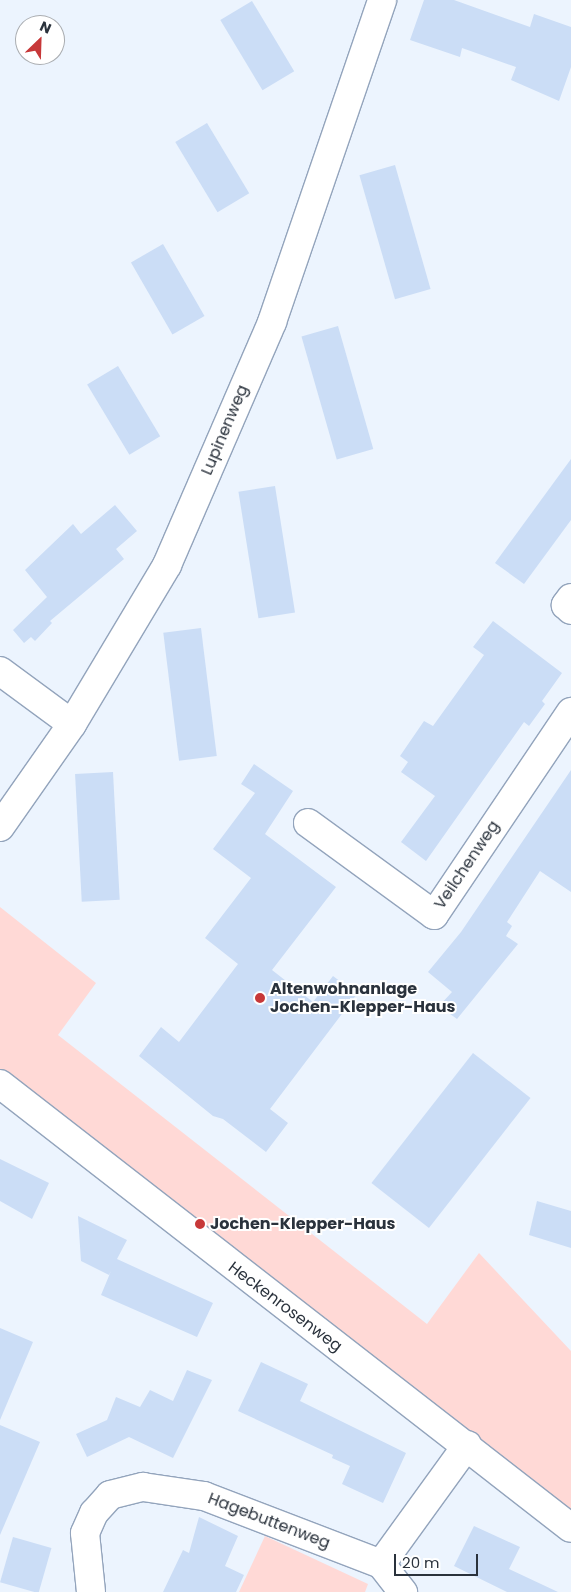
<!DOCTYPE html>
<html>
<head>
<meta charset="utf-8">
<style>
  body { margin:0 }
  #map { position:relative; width:571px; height:1592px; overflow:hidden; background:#ecf4fe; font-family:Poppins,sans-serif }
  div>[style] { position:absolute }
  .green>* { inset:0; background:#ffd9d6 }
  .building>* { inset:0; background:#cbddf6; transform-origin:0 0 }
  .roads { filter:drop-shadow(1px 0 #93a4bc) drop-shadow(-1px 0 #93a4bc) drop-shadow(0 1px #93a4bc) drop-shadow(0 -1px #93a4bc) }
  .street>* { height:28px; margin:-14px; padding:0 14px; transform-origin:14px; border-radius:14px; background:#fff }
  .dots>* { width:14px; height:14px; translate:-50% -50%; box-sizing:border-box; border:2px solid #fff; border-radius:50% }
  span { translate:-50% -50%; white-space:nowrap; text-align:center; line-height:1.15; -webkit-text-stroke:4px #fff; paint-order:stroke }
  .street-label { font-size:16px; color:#2a323c }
  .poi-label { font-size:16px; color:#2a323c; font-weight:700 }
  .left { translate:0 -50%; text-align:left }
  .north { position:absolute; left:15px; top:15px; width:50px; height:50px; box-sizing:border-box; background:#fff; border:1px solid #aaadb1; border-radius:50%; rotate:24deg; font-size:14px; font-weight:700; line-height:20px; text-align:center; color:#2a323c }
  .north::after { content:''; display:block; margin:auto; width:18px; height:22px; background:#c73839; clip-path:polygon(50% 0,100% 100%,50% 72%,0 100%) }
  .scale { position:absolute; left:394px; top:1554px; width:84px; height:22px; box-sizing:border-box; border:2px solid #2a323c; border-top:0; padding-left:6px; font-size:15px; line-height:18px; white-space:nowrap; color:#2a323c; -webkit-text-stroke:4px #fff; paint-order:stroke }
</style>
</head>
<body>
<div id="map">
  <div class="green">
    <i style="clip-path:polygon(0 907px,96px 983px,58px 1035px,427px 1324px,479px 1253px,571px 1351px,571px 1517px,0 1071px)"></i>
    <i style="clip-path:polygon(265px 1536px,368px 1584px,365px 1592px,239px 1592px)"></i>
  </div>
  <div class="building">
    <i style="clip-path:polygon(424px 0,454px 0,530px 27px,534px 14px,571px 27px,571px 67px,559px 101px,511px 80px,516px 67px,462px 48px,460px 57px,410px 40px)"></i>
    <i style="left:252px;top:1px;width:82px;height:37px;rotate:59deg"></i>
    <i style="left:207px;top:123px;width:82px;height:37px;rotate:59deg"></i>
    <i style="left:395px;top:165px;width:129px;height:37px;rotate:74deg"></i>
    <i style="left:163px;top:244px;width:83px;height:37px;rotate:60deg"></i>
    <i style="left:338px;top:326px;width:128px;height:38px;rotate:74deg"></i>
    <i style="left:118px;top:366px;width:82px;height:36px;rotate:59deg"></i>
    <i style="clip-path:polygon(571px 459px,571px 520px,524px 584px,495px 563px)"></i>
    <i style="left:275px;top:486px;width:128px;height:37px;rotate:81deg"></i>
    <i style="clip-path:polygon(115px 505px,137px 531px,116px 549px,124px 559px,50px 621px,52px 623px,35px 641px,31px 637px,24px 643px,13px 630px,47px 597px,25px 570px,73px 524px,81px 534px)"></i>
    <i style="clip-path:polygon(493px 621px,562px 673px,542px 701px,545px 704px,529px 726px,524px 722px,426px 861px,401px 842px,435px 796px,401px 772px,408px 762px,400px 756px,424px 721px,433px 726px,484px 655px,473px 647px)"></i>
    <i style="left:201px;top:628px;width:129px;height:38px;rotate:83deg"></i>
    <i style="clip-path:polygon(254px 764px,293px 791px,265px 834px,336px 887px,272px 970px,313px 1002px,333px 976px,357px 994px,270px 1109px,288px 1123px,266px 1152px,223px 1119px,213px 1116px,139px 1056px,161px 1027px,179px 1042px,238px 964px,205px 938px,251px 878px,213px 849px,255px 793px,241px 784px)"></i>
    <i style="clip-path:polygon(571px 770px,571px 892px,540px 871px,507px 922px,512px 926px,506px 936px,518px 944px,457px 1019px,439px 1006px,452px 992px,428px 972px,461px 932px)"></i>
    <i style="left:113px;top:772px;width:128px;height:38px;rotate:87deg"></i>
    <i style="left:473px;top:1053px;width:73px;height:165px;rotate:38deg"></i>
    <i style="clip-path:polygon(0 1159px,49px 1183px,32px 1219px,0 1201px)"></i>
    <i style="clip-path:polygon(537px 1201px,571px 1211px,571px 1248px,529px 1235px)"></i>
    <i style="clip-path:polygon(78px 1216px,127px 1240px,117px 1259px,213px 1303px,197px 1337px,101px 1295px,111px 1271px,109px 1275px,81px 1261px)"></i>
    <i style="clip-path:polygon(0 1328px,33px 1342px,0 1420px)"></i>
    <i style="clip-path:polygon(261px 1362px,308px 1384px,300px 1401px,406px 1453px,383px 1503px,342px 1484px,350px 1466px,332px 1458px,333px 1455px,238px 1411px)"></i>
    <i style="clip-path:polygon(187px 1370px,212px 1380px,173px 1458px,129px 1437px,87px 1457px,76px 1434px,107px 1420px,116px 1397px,140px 1407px,150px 1390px,173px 1401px)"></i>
    <i style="clip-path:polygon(0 1425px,40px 1442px,0 1535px)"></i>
    <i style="clip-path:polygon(199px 1517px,238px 1536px,225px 1566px,244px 1575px,236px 1592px,163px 1592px,183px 1550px,189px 1553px)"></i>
    <i style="clip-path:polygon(474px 1526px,520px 1547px,509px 1569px,558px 1592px,507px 1592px,454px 1566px)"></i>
    <i style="left:13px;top:1537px;width:40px;height:47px;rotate:16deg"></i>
  </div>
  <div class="roads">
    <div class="street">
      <i style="left:571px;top:598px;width:9px;rotate:126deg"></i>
      <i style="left:566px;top:605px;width:7px;rotate:45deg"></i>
      <i style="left:0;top:671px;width:89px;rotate:36.4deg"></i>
      <i style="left:308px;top:823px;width:156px;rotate:36.1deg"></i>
      <i style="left:434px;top:915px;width:245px;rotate:-56deg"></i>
      <i style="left:0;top:827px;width:126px;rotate:-55deg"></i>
      <i style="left:72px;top:724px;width:185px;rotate:-59.1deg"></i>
      <i style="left:167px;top:565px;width:265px;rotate:-66.6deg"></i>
      <i style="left:272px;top:322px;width:340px;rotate:-71.1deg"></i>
      <i style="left:0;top:1084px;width:723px;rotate:37.87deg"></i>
      <i style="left:381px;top:1564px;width:147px;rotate:-54.1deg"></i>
      <i style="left:91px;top:1592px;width:59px;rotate:-95.8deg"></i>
      <i style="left:85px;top:1533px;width:22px;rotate:-66deg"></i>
      <i style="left:94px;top:1513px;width:24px;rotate:-48deg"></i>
      <i style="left:110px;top:1495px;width:34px;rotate:-14deg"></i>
      <i style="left:143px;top:1487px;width:62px;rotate:8.4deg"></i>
      <i style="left:204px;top:1496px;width:190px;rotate:21deg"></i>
      <i style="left:381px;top:1564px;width:36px;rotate:52deg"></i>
    </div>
  </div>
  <div class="dots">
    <i style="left:260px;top:998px;background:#c73839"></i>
    <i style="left:200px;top:1224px;background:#c73839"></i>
  </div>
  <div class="street-label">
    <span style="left:225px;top:430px;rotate:-67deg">Lupinenweg</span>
    <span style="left:467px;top:865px;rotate:-56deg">Veilchenweg</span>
    <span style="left:285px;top:1307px;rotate:37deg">Heckenrosenweg</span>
    <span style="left:269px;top:1521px;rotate:21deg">Hagebuttenweg</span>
  </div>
  <div class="poi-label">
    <span class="left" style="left:270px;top:998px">Altenwohnanlage<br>Jochen-Klepper-Haus</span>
    <span class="left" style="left:210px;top:1224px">Jochen-Klepper-Haus</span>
  </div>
  <div class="north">N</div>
  <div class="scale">20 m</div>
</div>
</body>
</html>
